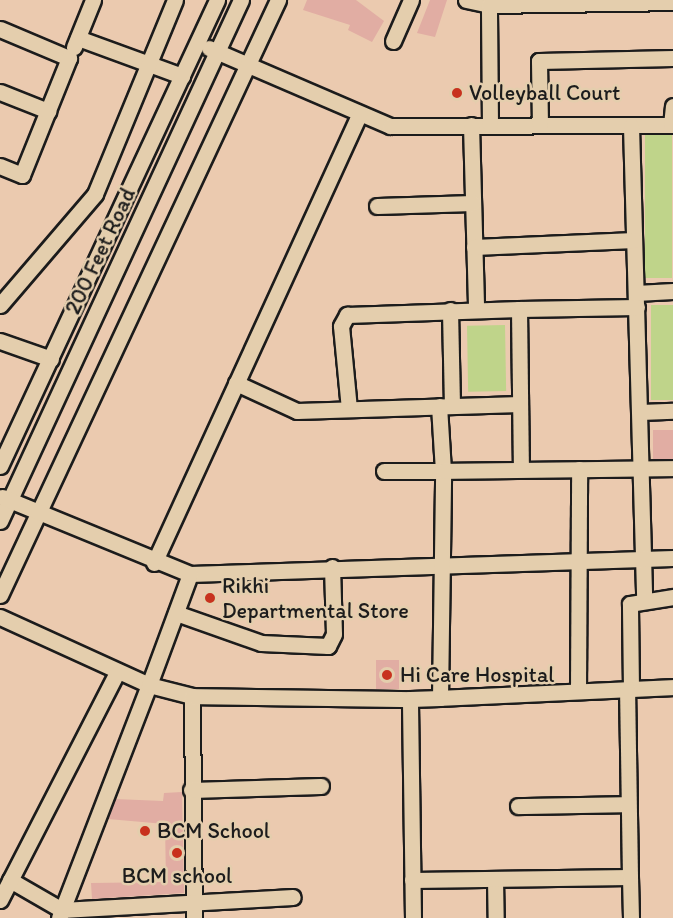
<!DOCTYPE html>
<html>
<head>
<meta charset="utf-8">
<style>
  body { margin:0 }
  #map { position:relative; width:673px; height:918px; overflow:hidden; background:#ebcaaf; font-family:Itim,sans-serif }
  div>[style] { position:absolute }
  .green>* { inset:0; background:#bfd48a; transform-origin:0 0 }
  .building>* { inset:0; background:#e1ada3; transform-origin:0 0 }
  .roads { filter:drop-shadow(2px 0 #1c1c1c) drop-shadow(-2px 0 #1c1c1c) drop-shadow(0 2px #1c1c1c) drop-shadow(0 -2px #1c1c1c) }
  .minor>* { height:15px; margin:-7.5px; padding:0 7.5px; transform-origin:7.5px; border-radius:7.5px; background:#e4cead }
  .dots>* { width:16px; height:16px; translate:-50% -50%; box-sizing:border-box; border:3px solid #e4cead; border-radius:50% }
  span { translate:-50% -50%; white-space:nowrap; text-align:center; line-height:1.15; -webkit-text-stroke:5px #e4cead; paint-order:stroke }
  .poi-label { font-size:22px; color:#1c1c1c }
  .left { translate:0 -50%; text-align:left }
  .street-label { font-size:22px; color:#1c1c1c }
</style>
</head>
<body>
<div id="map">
  <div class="green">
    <i style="left:672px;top:135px;width:143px;height:27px;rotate:90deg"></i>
    <i style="left:673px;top:305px;width:95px;height:22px;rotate:90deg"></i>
    <i style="left:505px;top:325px;width:66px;height:38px;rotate:89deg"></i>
  </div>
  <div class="building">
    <i style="clip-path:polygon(307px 0,356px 0,384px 21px,372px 42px,348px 30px,350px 25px,303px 10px)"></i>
    <i style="clip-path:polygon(430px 0,447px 0,435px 37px,417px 33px)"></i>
    <i style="left:653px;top:430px;width:20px;height:29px"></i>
    <i style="left:376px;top:660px;width:23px;height:29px"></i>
    <i style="clip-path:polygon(182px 792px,184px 893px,92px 899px,91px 883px,166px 882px,165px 824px,108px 819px,115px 799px,163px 801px,164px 793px)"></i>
  </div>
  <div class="roads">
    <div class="minor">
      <i style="left:466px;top:0;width:24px;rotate:12deg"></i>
      <i style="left:0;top:29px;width:75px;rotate:22.8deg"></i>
      <i style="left:69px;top:58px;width:126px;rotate:111.9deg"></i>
      <i style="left:22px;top:175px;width:24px;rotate:-158deg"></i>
      <i style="left:78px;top:38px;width:111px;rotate:20.1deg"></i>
      <i style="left:393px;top:41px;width:45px;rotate:-66.3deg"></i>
      <i style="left:74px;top:47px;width:51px;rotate:-68deg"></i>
      <i style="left:209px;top:48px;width:197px;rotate:23.3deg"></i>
      <i style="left:390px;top:126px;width:283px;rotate:-0.2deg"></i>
      <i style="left:0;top:92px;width:52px;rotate:21.6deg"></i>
      <i style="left:471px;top:125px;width:184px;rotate:88.4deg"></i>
      <i style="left:490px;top:125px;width:120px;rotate:-90.5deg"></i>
      <i style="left:489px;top:5px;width:184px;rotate:-0.9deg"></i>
      <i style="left:540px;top:125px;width:64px;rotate:-90.9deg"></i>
      <i style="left:539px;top:61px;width:134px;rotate:-1.3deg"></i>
      <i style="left:671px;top:125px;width:19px;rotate:-84deg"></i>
      <i style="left:631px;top:126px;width:472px;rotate:88.4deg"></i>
      <i style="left:377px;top:206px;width:96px;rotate:-1.8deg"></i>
      <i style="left:474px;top:247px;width:160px;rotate:-2.5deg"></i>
      <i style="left:636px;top:293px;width:37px;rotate:-3deg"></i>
      <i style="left:0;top:305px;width:146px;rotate:-49.4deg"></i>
      <i style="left:95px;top:194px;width:210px;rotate:-67.6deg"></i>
      <i style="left:519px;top:309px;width:118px;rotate:-1deg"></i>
      <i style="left:450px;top:310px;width:95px;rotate:88.8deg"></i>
      <i style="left:0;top:341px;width:54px;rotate:19.4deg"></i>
      <i style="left:236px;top:383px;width:67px;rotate:24.7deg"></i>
      <i style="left:297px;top:411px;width:223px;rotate:-1.8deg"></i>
      <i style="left:349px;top:409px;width:83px;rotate:-95.5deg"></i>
      <i style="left:341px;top:326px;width:13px;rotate:-61deg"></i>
      <i style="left:347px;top:315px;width:172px;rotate:-2deg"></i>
      <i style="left:519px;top:309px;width:160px;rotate:89.3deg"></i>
      <i style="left:640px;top:412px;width:33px;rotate:-2deg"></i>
      <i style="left:0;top:466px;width:514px;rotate:-65.03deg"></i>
      <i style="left:384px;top:471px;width:59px"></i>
      <i style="left:443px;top:471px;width:65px;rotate:-93.5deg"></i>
      <i style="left:0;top:521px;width:574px;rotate:-65.18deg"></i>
      <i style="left:154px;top:563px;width:493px;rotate:-65.4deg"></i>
      <i style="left:190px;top:574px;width:483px;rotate:-1.9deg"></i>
      <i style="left:0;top:595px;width:657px;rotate:-64.96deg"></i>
      <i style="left:176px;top:613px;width:90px;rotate:19.4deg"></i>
      <i style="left:261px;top:643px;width:67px;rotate:2.6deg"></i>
      <i style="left:328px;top:646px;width:13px;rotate:-63deg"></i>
      <i style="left:334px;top:634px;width:67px;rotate:-91.7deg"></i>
      <i style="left:0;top:617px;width:164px;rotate:24.5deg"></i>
      <i style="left:149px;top:685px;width:118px;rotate:-69.7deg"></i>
      <i style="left:190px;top:574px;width:203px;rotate:-157.7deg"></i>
      <i style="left:631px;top:689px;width:85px;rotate:-90.7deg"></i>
      <i style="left:630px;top:604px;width:44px;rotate:-9.2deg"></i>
      <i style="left:578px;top:691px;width:222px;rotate:-89.7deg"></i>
      <i style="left:192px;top:696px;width:222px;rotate:89.5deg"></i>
      <i style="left:440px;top:698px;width:233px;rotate:-2.7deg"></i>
      <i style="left:191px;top:790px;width:130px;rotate:-1.8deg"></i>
      <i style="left:518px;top:806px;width:110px;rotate:-1deg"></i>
      <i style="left:630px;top:877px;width:41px;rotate:88.6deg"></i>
      <i style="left:495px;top:879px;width:39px;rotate:89deg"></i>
      <i style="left:10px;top:880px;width:60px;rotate:30deg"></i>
      <i style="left:62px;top:910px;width:231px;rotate:-3.2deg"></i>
      <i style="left:412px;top:880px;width:218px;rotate:-0.8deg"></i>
      <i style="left:630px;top:877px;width:188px;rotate:-90.9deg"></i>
      <i style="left:0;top:900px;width:254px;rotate:-62.8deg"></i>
      <i style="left:59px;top:918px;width:250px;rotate:-68.9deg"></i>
      <i style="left:149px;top:685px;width:44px;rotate:14.3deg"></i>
      <i style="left:192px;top:696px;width:218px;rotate:0.8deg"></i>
      <i style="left:413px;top:918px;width:219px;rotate:-90.8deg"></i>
      <i style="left:410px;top:699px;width:30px;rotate:-2deg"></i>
      <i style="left:440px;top:698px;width:227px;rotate:-89.2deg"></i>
      <i style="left:443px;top:471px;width:230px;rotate:-0.7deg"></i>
    </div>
  </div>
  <div class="dots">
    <i style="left:457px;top:93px;background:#c8321e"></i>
    <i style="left:210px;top:598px;background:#c8321e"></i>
    <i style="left:387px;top:675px;background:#c8321e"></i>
    <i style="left:145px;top:831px;background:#c8321e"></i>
    <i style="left:177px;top:853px;background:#c8321e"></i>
  </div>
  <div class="poi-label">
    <span class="left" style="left:469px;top:93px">Volleyball Court</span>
    <span class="left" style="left:222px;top:598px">Rikhi<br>Departmental Store</span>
    <span class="left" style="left:400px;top:675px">Hi Care Hospital</span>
    <span class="left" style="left:157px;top:831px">BCM School</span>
    <span style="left:177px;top:876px">BCM school</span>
  </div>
  <div class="street-label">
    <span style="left:100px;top:251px;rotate:-65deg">200 Feet Road</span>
  </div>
</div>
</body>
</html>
